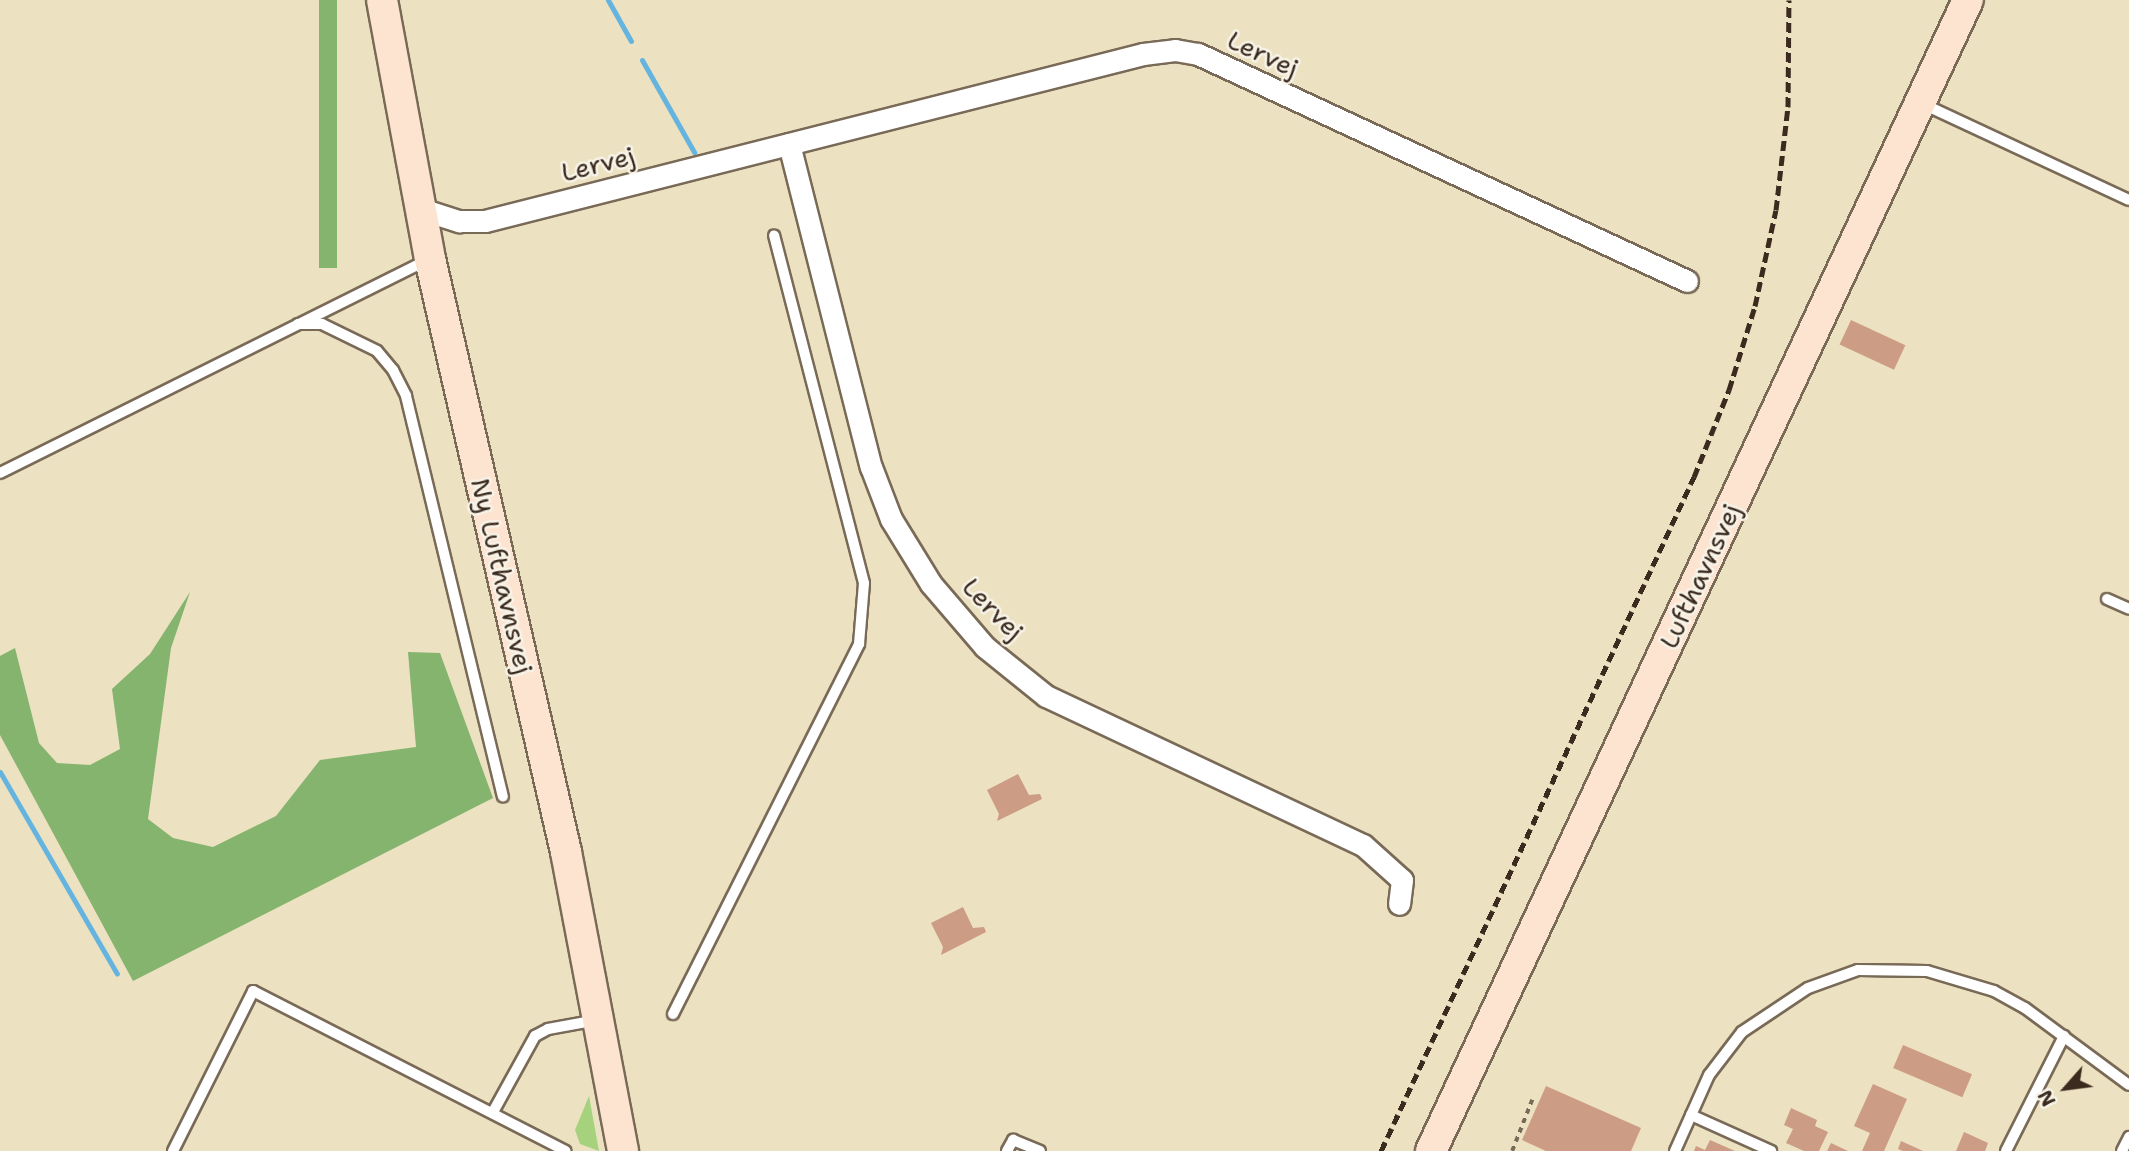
<!DOCTYPE html>
<html>
<head>
<meta charset="utf-8">
<style>
  body { margin:0 }
  #map { position:relative; width:2129px; height:1151px; overflow:hidden; background:#ece1c0; font-family:"Shantell Sans",sans-serif }
  div>[style] { position:absolute }
  .green>* { inset:0; background:#a6d27e }
  .forest>* { inset:0; background:#84b46d; transform-origin:0 0 }
  .stream>* { height:5px; margin:-2.5px; padding:0 2.5px; transform-origin:2.5px; border-radius:2.5px; background:#64b4df }
  .building>* { inset:0; background:#cd9c85; transform-origin:0 0 }
  .path>* { height:3.5px; margin-top:-1.75px; transform-origin:0; background:repeating-linear-gradient(90deg,#796a57 0 5px,transparent 0 10px) }
  .roads { filter:drop-shadow(2px 0 #796a57) drop-shadow(-2px 0 #796a57) drop-shadow(0 2px #796a57) drop-shadow(0 -2px #796a57) }
  .lane>* { height:10px; margin:-5px; padding:0 5px; transform-origin:5px; border-radius:5px; background:#fff }
  .street>* { height:21px; margin:-10.5px; padding:0 10.5px; transform-origin:10.5px; border-radius:10.5px; background:#fff }
  .secondary>* { height:30px; margin:-15px; padding:0 15px; transform-origin:15px; border-radius:15px; background:#fde4d1 }
  .rail>* { height:5px; margin-top:-2.5px; transform-origin:0; background:repeating-linear-gradient(90deg,#3b2a1e 0 10px,transparent 0 15px) }
  span { translate:-50% -50%; white-space:nowrap; text-align:center; line-height:1.15; -webkit-text-stroke:5px #f7f3e8; paint-order:stroke }
  .street-label { font-size:26px; color:#3b2a1e }
  .north { position:absolute; left:2031px; top:1053px; width:70px; height:70px; -webkit-text-stroke:5px #f7f3e8; paint-order:stroke; rotate:242deg; font-size:19px; font-weight:700; line-height:28px; text-align:center; color:#3b2a1e }
  .north::after { content:''; display:block; margin:auto; width:24px; height:32px; background:#3b2a1e; clip-path:polygon(50% 0,100% 100%,50% 72%,0 100%) }
</style>
</head>
<body>
<div id="map">
  <div class="green">
    <i style="clip-path:polygon(589px 1096px,599px 1151px,580px 1144px,575px 1130px)"></i>
  </div>
  <div class="forest">
    <i style="left:319px;top:0;width:18px;height:268px"></i>
    <i style="clip-path:polygon(190px 592px,171px 648px,148px 819px,173px 838px,213px 847px,276px 816px,320px 760px,416px 747px,408px 652px,440px 653px,493px 798px,133px 981px,0 735px,0 656px,15px 648px,39px 743px,57px 763px,90px 765px,120px 749px,112px 689px,150px 654px)"></i>
  </div>
  <div class="stream">
    <i style="left:608px;top:0;width:47px;rotate:60.7deg"></i>
    <i style="left:642px;top:60px;width:106px;rotate:60.5deg"></i>
    <i style="left:0;top:772px;width:233px;rotate:59.9deg"></i>
  </div>
  <div class="building">
    <i style="left:1851px;top:320px;width:60px;height:27px;rotate:25deg"></i>
    <i style="clip-path:polygon(1018px 774px,1029px 795px,1040px 794px,1042px 799px,997px 821px,999px 814px,987px 790px)"></i>
    <i style="clip-path:polygon(963px 907px,973px 928px,984px 927px,986px 932px,941px 955px,943px 947px,931px 923px)"></i>
    <i style="left:1903px;top:1045px;width:75px;height:25px;rotate:23deg"></i>
    <i style="clip-path:polygon(1873px 1084px,1907px 1099px,1884px 1151px,1862px 1151px,1870px 1133px,1854px 1126px)"></i>
    <i style="clip-path:polygon(1546px 1086px,1641px 1128px,1631px 1151px,1546px 1151px,1522px 1140px)"></i>
    <i style="clip-path:polygon(1791px 1108px,1817px 1120px,1815px 1126px,1828px 1132px,1819px 1151px,1804px 1151px,1786px 1143px,1793px 1129px,1784px 1125px)"></i>
    <i style="clip-path:polygon(1964px 1132px,1988px 1143px,1985px 1151px,1956px 1151px)"></i>
    <i style="clip-path:polygon(1710px 1140px,1735px 1151px,1694px 1151px,1696px 1146px,1705px 1150px)"></i>
    <i style="clip-path:polygon(1901px 1141px,1923px 1151px,1903px 1151px,1898px 1149px)"></i>
    <i style="clip-path:polygon(1831px 1143px,1848px 1151px,1827px 1151px)"></i>
  </div>
  <div class="path">
    <i style="left:1512px;top:1151px;width:55px;rotate:-68.6deg"></i>
  </div>
  <div class="roads">
    <div class="lane">
      <i style="left:1923px;top:104px;width:227px;rotate:25deg"></i>
      <i style="left:298px;top:324px;width:24px"></i>
      <i style="left:322px;top:324px;width:61px;rotate:26.1deg"></i>
      <i style="left:377px;top:351px;width:25px;rotate:50deg"></i>
      <i style="left:393px;top:370px;width:29px;rotate:63deg"></i>
      <i style="left:406px;top:396px;width:412px;rotate:76.4deg"></i>
      <i style="left:0;top:473px;width:477px;rotate:-26.5deg"></i>
      <i style="left:2107px;top:599px;width:24px;rotate:24deg"></i>
      <i style="left:673px;top:1014px;width:414px;rotate:-63.3deg"></i>
      <i style="left:859px;top:644px;width:61px;rotate:-85.3deg"></i>
      <i style="left:864px;top:583px;width:359px;rotate:-104.5deg"></i>
      <i style="left:493px;top:1112px;width:87px;rotate:-61.1deg"></i>
      <i style="left:535px;top:1036px;width:15px;rotate:-28deg"></i>
      <i style="left:548px;top:1029px;width:50px;rotate:-10.4deg"></i>
      <i style="left:1691px;top:1115px;width:88px;rotate:24.2deg"></i>
      <i style="left:173px;top:1151px;width:179px;rotate:-63.4deg"></i>
      <i style="left:253px;top:991px;width:351px;rotate:27.1deg"></i>
      <i style="left:1007px;top:1151px;width:13px;rotate:-61deg"></i>
      <i style="left:1013px;top:1140px;width:29px;rotate:22deg"></i>
      <i style="left:1675px;top:1151px;width:83px;rotate:-65.9deg"></i>
      <i style="left:1709px;top:1075px;width:54px;rotate:-52.5deg"></i>
      <i style="left:1742px;top:1032px;width:79px;rotate:-33.7deg"></i>
      <i style="left:1808px;top:988px;width:53px;rotate:-19.8deg"></i>
      <i style="left:1858px;top:970px;width:69px;rotate:0.8deg"></i>
      <i style="left:1927px;top:971px;width:70px;rotate:16.6deg"></i>
      <i style="left:1994px;top:991px;width:35px;rotate:29deg"></i>
      <i style="left:2025px;top:1008px;width:129px;rotate:36.5deg"></i>
      <i style="left:2006px;top:1151px;width:129px;rotate:-63.2deg"></i>
      <i style="left:2122px;top:1151px;width:16px;rotate:-63deg"></i>
    </div>
    <div class="street">
      <i style="left:789px;top:144px;width:333px;rotate:75.8deg"></i>
      <i style="left:871px;top:467px;width:56px;rotate:69deg"></i>
      <i style="left:891px;top:519px;width:76px;rotate:58.4deg"></i>
      <i style="left:931px;top:584px;width:83px;rotate:49.4deg"></i>
      <i style="left:985px;top:647px;width:78px;rotate:38.8deg"></i>
      <i style="left:1046px;top:696px;width:350px;rotate:25.2deg"></i>
      <i style="left:1363px;top:845px;width:52px;rotate:41.9deg"></i>
      <i style="left:1402px;top:880px;width:24px;rotate:97deg"></i>
      <i style="left:421px;top:209px;width:40px;rotate:18deg"></i>
      <i style="left:459px;top:221px;width:26px"></i>
      <i style="left:485px;top:221px;width:679px;rotate:-14.24deg"></i>
      <i style="left:1143px;top:54px;width:32px;rotate:-7deg"></i>
      <i style="left:1175px;top:50px;width:23px;rotate:10deg"></i>
      <i style="left:1198px;top:54px;width:539px;rotate:24.9deg"></i>
    </div>
    <div class="secondary">
      <i style="left:382px;top:0;width:263px;rotate:79.5deg"></i>
      <i style="left:430px;top:259px;width:608px;rotate:77.08deg"></i>
      <i style="left:566px;top:852px;width:304px;rotate:79.2deg"></i>
      <i style="left:1431px;top:1151px;width:1270px;rotate:-64.99deg"></i>
    </div>
  </div>
  <div class="rail">
    <i style="left:1381px;top:1151px;width:743px;rotate:-65.09deg"></i>
    <i style="left:1694px;top:477px;width:94px;rotate:-68.1deg"></i>
    <i style="left:1729px;top:390px;width:88px;rotate:-72.8deg"></i>
    <i style="left:1755px;top:306px;width:98px;rotate:-77.7deg"></i>
    <i style="left:1776px;top:210px;width:104px;rotate:-83.4deg"></i>
    <i style="left:1788px;top:107px;width:107px;rotate:-89.5deg"></i>
  </div>
  <div class="street-label">
    <span style="left:1263px;top:54px;rotate:25deg">Lervej</span>
    <span style="left:598px;top:164px;rotate:-14deg">Lervej</span>
    <span style="left:502px;top:576px;rotate:77deg">Ny Lufthavnsvej</span>
    <span style="left:1700px;top:576px;rotate:-65deg">Lufthavnsvej</span>
    <span style="left:993px;top:609px;rotate:46deg">Lervej</span>
  </div>
  <div class="north">N</div>
</div>
</body>
</html>
